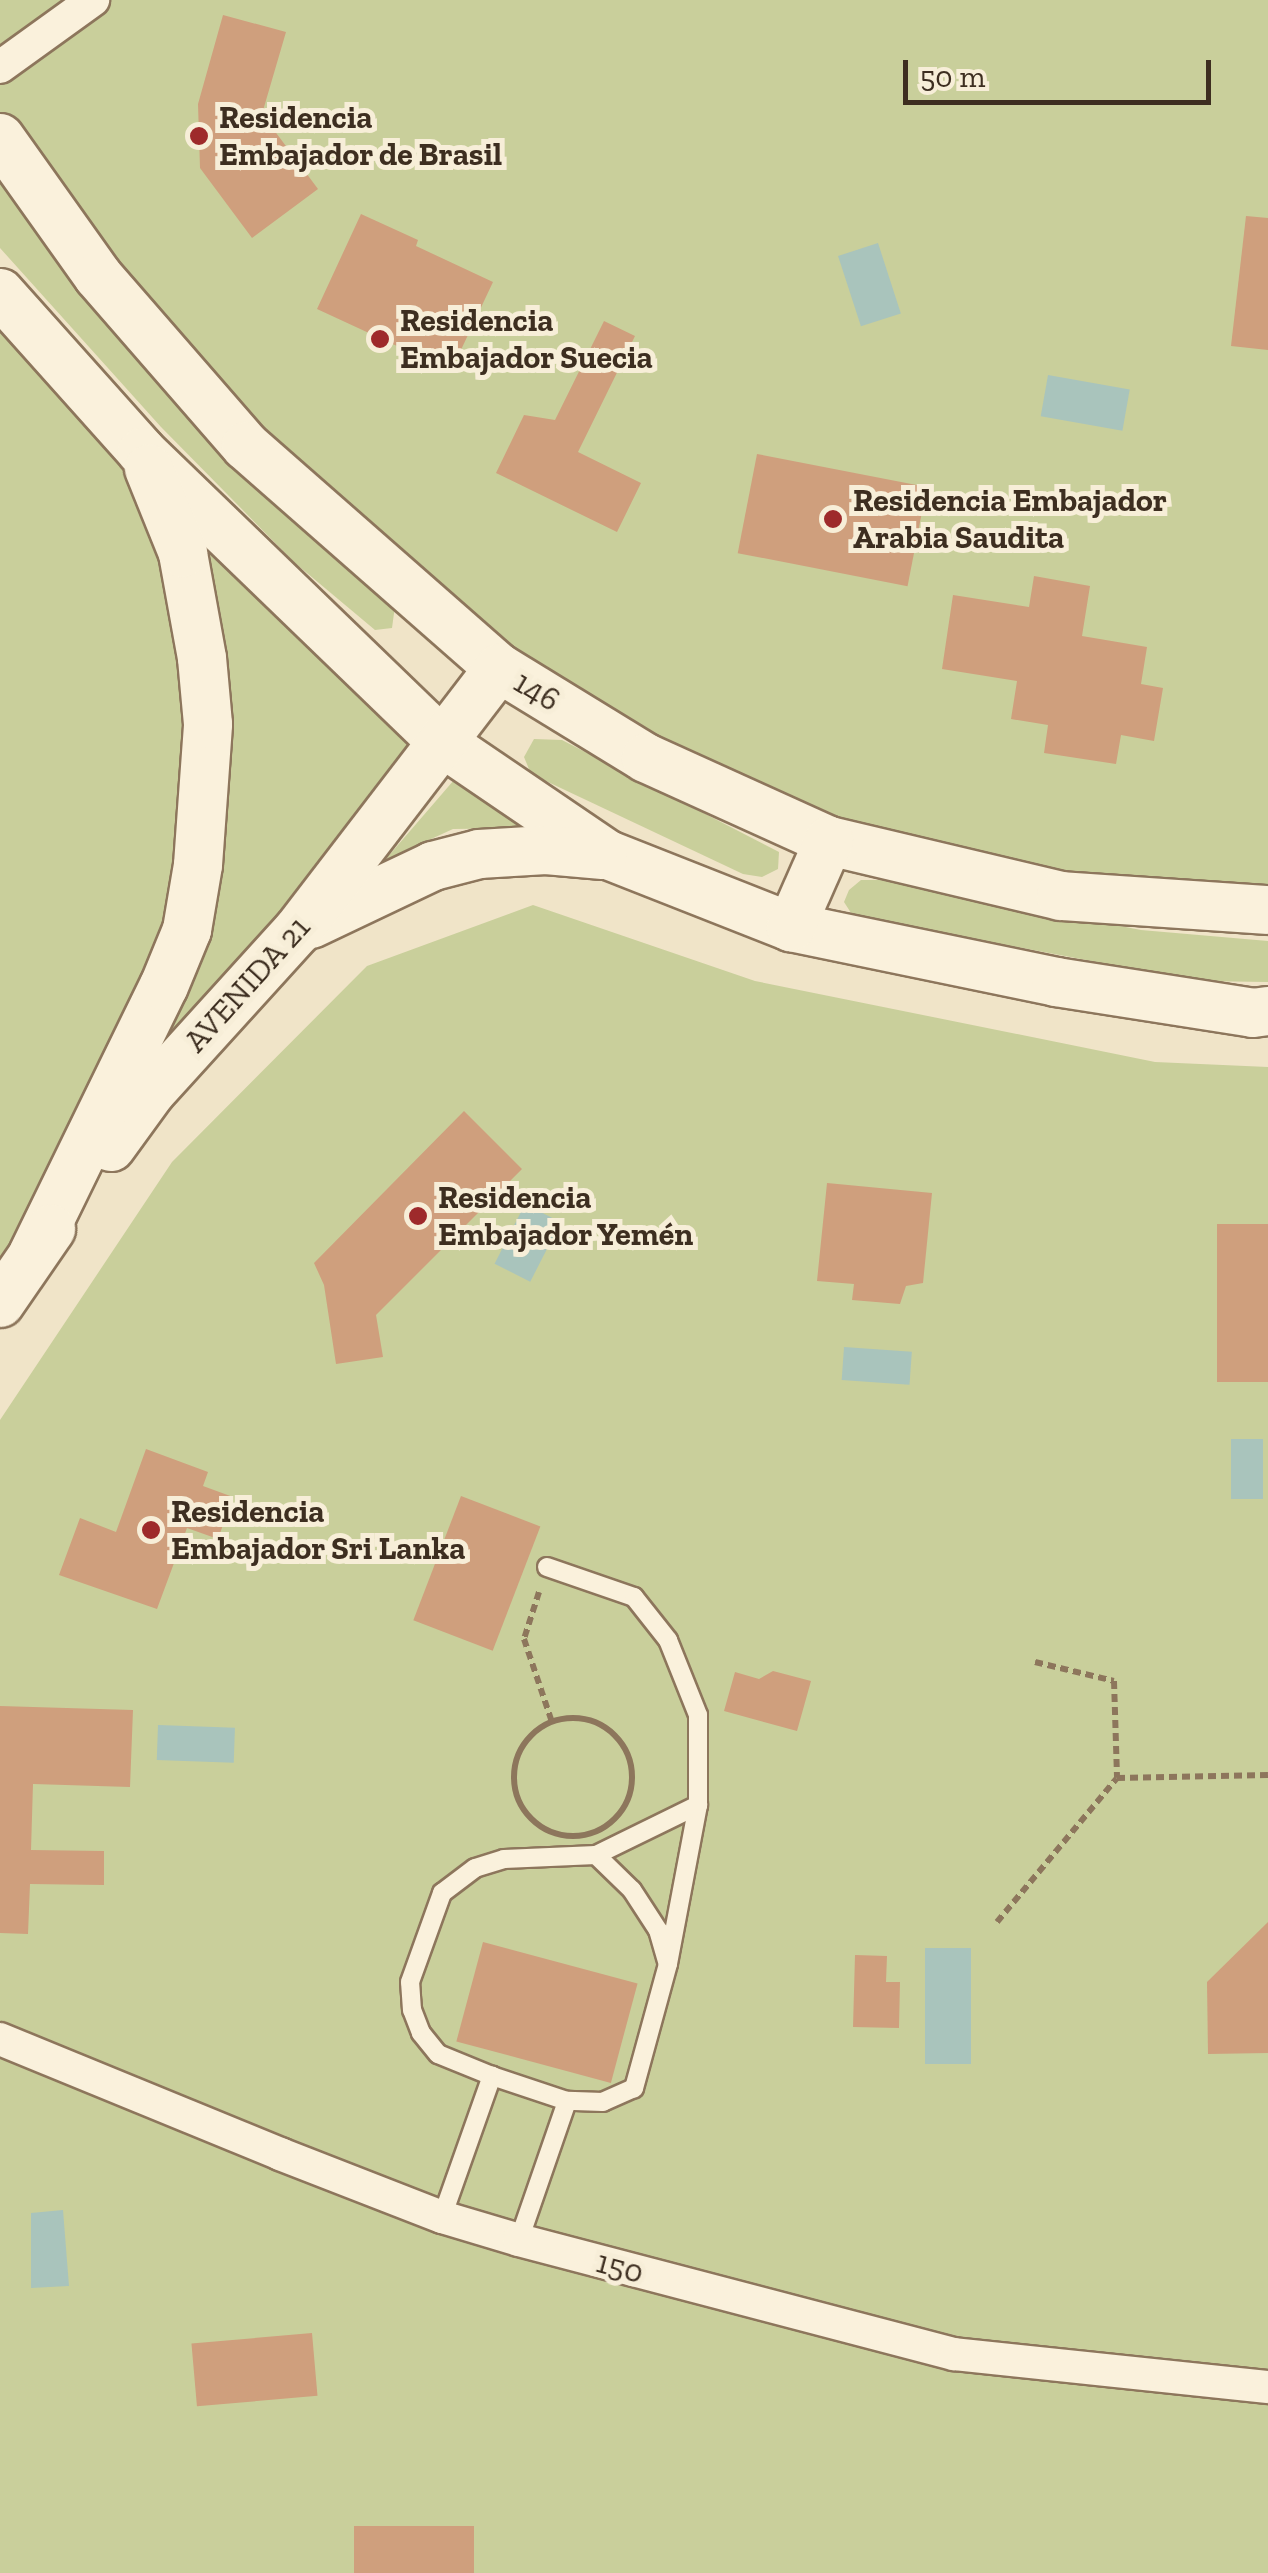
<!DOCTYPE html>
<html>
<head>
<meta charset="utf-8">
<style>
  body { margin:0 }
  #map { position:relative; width:1268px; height:2573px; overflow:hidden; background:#f0e4c8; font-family:"Zilla Slab",serif }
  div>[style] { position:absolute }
  .green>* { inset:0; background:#c9cf9b }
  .water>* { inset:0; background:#a9c4bc; transform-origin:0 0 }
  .building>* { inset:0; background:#cf9f7d; transform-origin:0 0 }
  .path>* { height:6px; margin-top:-3px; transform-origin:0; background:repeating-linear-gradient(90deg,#8d765c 0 8px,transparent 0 13px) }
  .path>.ring { margin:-3px; padding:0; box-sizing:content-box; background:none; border:6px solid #8d765c; border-radius:50% }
  .roads { filter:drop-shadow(2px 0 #8d765c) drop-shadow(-2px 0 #8d765c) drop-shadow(0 2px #8d765c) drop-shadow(0 -2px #8d765c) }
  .service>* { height:18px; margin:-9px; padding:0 9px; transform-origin:9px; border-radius:9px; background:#faf1dc }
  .minor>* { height:32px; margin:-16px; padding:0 16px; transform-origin:16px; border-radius:16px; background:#faf1dc }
  .secondary>* { height:48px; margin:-24px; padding:0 24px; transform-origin:24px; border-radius:24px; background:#faf1dc }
  .dots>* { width:28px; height:28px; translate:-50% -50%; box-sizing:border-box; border:5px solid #f7eed8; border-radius:50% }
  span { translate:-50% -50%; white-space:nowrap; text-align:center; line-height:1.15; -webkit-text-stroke:10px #f7eed8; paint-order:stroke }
  .poi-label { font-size:32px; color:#3d2e20; font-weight:700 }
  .left { translate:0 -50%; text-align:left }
  .street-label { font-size:32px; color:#3d2e20 }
  .scale { position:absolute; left:903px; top:60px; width:308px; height:45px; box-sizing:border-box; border:5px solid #3d2e20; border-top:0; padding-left:12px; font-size:30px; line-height:35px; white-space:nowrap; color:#3d2e20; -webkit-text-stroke:8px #f7eed8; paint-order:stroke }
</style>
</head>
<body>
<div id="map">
  <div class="green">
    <i style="clip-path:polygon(0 0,1268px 0,1268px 910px,1061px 896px,646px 758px,246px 446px,0 138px)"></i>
    <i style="clip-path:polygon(0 176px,198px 428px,395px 606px,392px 628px,375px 630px,295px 563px,161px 427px,0 248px)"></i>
    <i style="clip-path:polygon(0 293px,443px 743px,151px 1092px,0 1303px)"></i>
    <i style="clip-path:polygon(534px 739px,562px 740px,779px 852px,778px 869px,762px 877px,743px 874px,531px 774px,524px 757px)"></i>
    <i style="clip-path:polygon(454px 780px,525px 828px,453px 829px,385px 860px)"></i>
    <i style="clip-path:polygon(861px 880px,880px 880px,1141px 930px,1268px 941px,1268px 982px,1197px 981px,853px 916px,844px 902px,849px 890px)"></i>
    <i style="clip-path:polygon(533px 905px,755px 981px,1155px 1062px,1268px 1067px,1268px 2573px,0 2573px,0 1420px,172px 1162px,367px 966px)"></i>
  </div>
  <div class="water">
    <i style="left:878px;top:243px;width:74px;height:42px;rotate:72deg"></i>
    <i style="left:1048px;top:375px;width:83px;height:42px;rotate:10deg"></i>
    <i style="left:525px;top:1204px;width:40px;height:67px;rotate:27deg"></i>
    <i style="left:844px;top:1347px;width:68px;height:33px;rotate:4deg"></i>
    <i style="left:1231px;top:1439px;width:32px;height:60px"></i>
    <i style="left:158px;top:1725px;width:77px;height:35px;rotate:2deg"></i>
    <i style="left:971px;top:1948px;width:116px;height:46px;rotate:90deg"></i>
    <i style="clip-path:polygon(63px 2210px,69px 2286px,31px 2288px,31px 2213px)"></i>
  </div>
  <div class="building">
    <i style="clip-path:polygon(223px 15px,286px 32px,262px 114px,318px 189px,252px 238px,200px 168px,198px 104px)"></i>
    <i style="clip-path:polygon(361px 214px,418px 240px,416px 246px,493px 282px,451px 371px,317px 309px)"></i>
    <i style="clip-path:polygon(1246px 216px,1268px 218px,1268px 350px,1231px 346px)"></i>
    <i style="clip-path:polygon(604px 321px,635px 336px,578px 452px,641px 483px,617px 532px,496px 473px,524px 415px,555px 420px)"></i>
    <i style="left:757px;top:454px;width:173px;height:101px;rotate:11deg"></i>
    <i style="clip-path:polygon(1034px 576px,1090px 586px,1082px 636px,1147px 647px,1141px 684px,1163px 688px,1154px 741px,1121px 735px,1116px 764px,1044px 753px,1048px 725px,1011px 719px,1017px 681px,942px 669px,953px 595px,1029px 607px)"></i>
    <i style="clip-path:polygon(464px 1111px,522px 1169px,376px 1315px,383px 1357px,336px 1364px,324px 1285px,314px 1263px)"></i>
    <i style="clip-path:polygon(827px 1183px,932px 1193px,923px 1283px,906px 1286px,900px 1304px,852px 1300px,854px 1284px,817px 1281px)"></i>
    <i style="left:1268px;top:1224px;width:158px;height:51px;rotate:90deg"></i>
    <i style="clip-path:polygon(146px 1449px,208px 1472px,203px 1486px,233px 1497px,218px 1539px,187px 1528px,157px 1609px,59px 1575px,80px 1518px,116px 1532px)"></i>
    <i style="left:461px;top:1496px;width:85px;height:133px;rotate:21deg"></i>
    <i style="clip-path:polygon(773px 1671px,811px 1681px,797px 1731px,724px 1711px,735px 1672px,759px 1679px)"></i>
    <i style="clip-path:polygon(0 1706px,133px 1710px,130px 1787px,33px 1784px,31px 1850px,104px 1851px,104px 1885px,30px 1884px,28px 1934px,0 1933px)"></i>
    <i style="clip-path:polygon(1268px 1922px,1268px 2053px,1208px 2054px,1207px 1982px)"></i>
    <i style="left:483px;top:1942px;width:160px;height:103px;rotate:15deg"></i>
    <i style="clip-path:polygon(855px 1955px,887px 1956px,886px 1982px,900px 1982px,899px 2028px,853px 2027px)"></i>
    <i style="left:312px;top:2333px;width:63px;height:121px;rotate:85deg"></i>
    <i style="left:474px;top:2526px;width:47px;height:120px;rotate:90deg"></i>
  </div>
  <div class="path">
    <i style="left:539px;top:1592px;width:49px;rotate:107.7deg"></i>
    <i style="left:524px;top:1639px;width:88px;rotate:71.4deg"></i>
    <i style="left:1035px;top:1662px;width:81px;rotate:13.5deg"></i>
    <i style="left:1114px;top:1681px;width:97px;rotate:88.2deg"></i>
    <i class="ring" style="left:514px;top:1718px;width:112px;height:112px"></i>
    <i style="left:997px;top:1922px;width:187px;rotate:-50.2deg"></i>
    <i style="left:1117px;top:1778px;width:151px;rotate:-1.1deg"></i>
  </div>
  <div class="roads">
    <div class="service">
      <i style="left:547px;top:1567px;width:92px;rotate:19deg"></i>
      <i style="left:634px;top:1597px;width:55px;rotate:51.7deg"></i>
      <i style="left:668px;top:1640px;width:81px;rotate:68.2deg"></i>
      <i style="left:698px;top:1715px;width:90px;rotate:90deg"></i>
      <i style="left:698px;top:1805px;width:162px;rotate:100.7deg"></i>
      <i style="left:668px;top:1964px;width:129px;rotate:105.3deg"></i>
      <i style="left:634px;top:2088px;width:34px;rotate:156deg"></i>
      <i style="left:603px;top:2102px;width:36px;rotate:-178deg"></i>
      <i style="left:567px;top:2101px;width:79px;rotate:-161.6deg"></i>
      <i style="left:492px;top:2076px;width:58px;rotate:-157.8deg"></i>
      <i style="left:438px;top:2054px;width:27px;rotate:-129deg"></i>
      <i style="left:421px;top:2033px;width:25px;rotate:-111deg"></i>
      <i style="left:412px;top:2010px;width:28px;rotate:-94deg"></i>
      <i style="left:410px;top:1982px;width:95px;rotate:-70.2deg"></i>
      <i style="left:442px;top:1893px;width:41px;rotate:-37.1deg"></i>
      <i style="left:475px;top:1868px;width:30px;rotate:-17deg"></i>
      <i style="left:504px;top:1859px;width:92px;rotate:-2.5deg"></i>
      <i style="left:596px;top:1855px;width:50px;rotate:44.2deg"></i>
      <i style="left:632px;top:1890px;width:48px;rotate:57deg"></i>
      <i style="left:658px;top:1930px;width:35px;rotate:74deg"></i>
      <i style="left:596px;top:1855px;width:114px;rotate:-26.1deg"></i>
      <i style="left:442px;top:2217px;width:150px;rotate:-70.5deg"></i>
      <i style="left:519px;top:2240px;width:147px;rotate:-70.9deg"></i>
    </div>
    <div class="minor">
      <i style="left:0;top:67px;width:115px;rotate:-35.8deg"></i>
      <i style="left:0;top:2039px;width:303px;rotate:22.3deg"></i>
      <i style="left:280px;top:2154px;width:174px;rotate:21.3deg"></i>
      <i style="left:442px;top:2217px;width:80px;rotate:16.6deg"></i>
      <i style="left:519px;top:2240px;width:450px;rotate:14.7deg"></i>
      <i style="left:954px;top:2354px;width:316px;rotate:6deg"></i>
    </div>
    <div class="secondary">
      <i style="left:0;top:138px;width:169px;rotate:54.6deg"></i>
      <i style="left:98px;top:276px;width:225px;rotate:49deg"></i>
      <i style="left:246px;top:446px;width:337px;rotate:41.3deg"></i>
      <i style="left:499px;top:668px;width:172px;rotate:31.5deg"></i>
      <i style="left:646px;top:758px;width:201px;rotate:24.4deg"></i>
      <i style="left:829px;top:841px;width:238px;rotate:13.3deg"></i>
      <i style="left:1061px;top:896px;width:207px;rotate:3.9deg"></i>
      <i style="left:0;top:293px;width:213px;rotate:48.2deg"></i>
      <i style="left:142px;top:452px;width:419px;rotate:44deg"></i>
      <i style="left:443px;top:743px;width:199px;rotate:34.2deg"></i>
      <i style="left:608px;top:855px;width:197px;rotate:21.5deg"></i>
      <i style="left:791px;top:927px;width:271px;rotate:11.7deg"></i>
      <i style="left:1056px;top:982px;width:199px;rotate:8.9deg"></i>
      <i style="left:1253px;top:1013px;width:15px;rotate:-8deg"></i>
      <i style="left:311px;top:924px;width:135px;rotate:-25.4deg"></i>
      <i style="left:433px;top:866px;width:48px;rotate:-14.6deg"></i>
      <i style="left:479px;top:854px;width:67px;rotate:-3.4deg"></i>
      <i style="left:546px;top:850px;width:57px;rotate:5deg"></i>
      <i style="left:791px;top:927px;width:94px;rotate:-66.2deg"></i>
      <i style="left:111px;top:1147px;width:68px;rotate:-54deg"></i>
      <i style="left:151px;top:1092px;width:219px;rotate:-47.8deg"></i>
      <i style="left:298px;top:930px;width:330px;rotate:-52.5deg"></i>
      <i style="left:33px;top:1254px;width:298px;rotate:-64deg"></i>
      <i style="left:164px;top:986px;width:61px;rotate:-67.7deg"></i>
      <i style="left:187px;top:930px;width:66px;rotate:-80.4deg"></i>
      <i style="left:198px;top:865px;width:141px;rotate:-85.9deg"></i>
      <i style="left:208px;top:724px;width:66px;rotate:-95.2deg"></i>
      <i style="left:202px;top:658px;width:107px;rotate:-100.3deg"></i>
      <i style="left:183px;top:553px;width:91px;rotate:-112deg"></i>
      <i style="left:0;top:1303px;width:90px;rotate:-55.4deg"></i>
    </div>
  </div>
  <div class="dots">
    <i style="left:199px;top:136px;background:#9e2a2b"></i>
    <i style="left:380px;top:339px;background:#9e2a2b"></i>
    <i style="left:833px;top:519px;background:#9e2a2b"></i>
    <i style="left:418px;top:1216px;background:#9e2a2b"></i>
    <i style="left:151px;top:1530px;background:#9e2a2b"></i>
  </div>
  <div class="poi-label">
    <span class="left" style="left:219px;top:136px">Residencia<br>Embajador de Brasil</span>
    <span class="left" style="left:400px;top:339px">Residencia<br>Embajador Suecia</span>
    <span class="left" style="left:853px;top:519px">Residencia Embajador<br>Arabia Saudita</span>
    <span class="left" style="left:438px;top:1216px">Residencia<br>Embajador Yemén</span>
    <span class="left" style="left:171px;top:1530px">Residencia<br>Embajador Sri Lanka</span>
  </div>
  <div class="street-label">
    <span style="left:537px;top:691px;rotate:31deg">146</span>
    <span style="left:247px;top:984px;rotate:-48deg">AVENIDA 21</span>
    <span style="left:620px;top:2267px;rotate:15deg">150</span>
  </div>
  <div class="scale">50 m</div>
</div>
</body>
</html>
